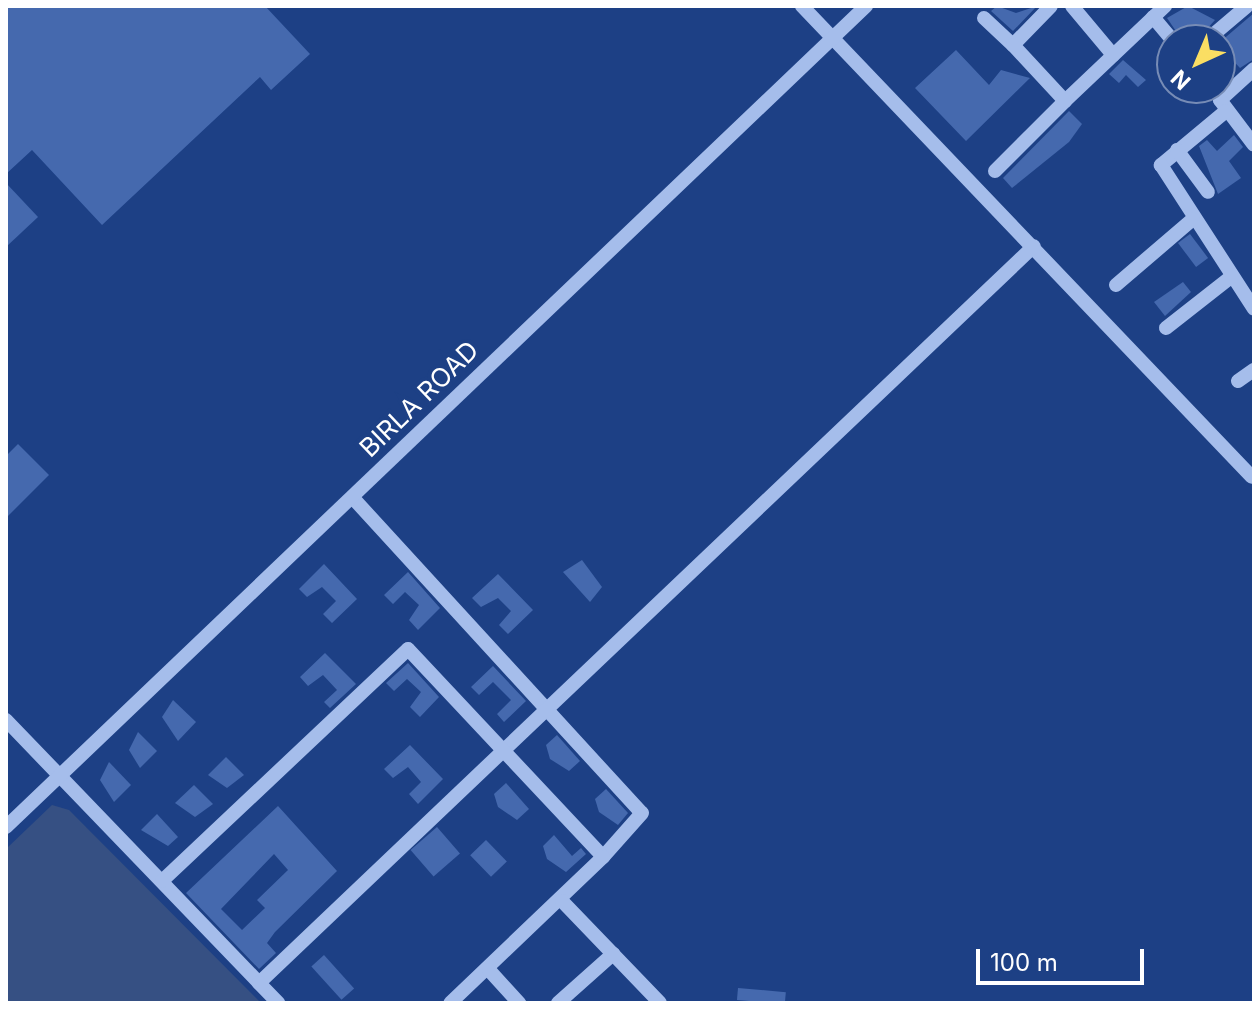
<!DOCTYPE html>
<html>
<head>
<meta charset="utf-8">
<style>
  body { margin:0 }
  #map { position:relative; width:1260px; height:1009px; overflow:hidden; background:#1d4085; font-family:Inter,sans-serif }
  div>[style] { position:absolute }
  .water>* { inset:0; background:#365083 }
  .building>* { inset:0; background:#4569ae; transform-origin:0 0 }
  .minor>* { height:14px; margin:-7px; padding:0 7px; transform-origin:7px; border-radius:7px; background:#a5bdeb }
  span { translate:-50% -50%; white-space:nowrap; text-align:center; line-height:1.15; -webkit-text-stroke:8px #1d4085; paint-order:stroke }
  .street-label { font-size:26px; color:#fff }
  .frame { position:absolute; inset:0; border:8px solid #fff; pointer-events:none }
  .north { position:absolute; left:1156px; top:24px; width:80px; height:80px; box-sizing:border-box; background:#1d4085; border:2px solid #778cb6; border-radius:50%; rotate:224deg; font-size:22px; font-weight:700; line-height:32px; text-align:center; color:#fff }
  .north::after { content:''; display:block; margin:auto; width:28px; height:36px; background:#fade63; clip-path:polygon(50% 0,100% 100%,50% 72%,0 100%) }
  .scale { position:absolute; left:976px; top:949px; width:168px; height:36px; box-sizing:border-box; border:4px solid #fff; border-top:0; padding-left:10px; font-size:24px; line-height:28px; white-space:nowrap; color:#fff; -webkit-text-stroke:6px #1d4085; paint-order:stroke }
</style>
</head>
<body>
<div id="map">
  <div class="water">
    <i style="clip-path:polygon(52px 805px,69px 810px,261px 1003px,6px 1003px,6px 849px)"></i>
  </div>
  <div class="building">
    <i style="clip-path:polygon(6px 6px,265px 6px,310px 54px,271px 90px,260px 77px,102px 225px,32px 150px,6px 174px)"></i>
    <i style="clip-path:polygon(997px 6px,1016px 13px,1037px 6px,1013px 31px,991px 11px)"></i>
    <i style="clip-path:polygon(1188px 6px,1215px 20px,1197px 40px,1182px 40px,1167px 18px)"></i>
    <i style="clip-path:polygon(1254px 13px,1254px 59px,1240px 68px,1225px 52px,1220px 57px,1220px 42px)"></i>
    <i style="clip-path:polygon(956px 50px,989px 85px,1001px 70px,1030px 78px,966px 141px,915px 88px)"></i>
    <i style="clip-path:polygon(1123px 60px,1146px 80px,1138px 87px,1126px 75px,1119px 83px,1109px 74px)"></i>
    <i style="clip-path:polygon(1069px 111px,1082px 124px,1069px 142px,1012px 188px,1003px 178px)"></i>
    <i style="clip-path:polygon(1234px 135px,1243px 147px,1229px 161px,1241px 178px,1218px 194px,1199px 146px,1207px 140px,1217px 151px)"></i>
    <i style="clip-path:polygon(6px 183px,38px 217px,6px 247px)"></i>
    <i style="left:1190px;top:234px;width:30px;height:15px;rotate:53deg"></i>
    <i style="clip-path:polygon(1183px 282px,1191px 292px,1165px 316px,1154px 302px)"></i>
    <i style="clip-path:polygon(18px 444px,49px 475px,6px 518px,6px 456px)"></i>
    <i style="clip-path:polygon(582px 560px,602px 587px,590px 602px,563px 572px)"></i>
    <i style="clip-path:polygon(324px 564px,357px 599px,332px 623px,323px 614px,336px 601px,322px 587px,307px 597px,299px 589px)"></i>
    <i style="clip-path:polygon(408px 572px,440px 608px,418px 630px,409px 620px,419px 605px,405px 592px,393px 604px,384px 595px)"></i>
    <i style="clip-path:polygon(498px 574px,533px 610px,508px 634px,499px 625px,511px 611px,498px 598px,481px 607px,472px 598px)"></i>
    <i style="clip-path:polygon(325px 653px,356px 684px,330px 708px,324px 702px,337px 690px,323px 675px,308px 686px,300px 677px)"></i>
    <i style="clip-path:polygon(408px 663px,439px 697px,420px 717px,410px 707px,421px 692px,407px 679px,394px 691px,386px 683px)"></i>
    <i style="clip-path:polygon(493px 666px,526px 701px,504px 722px,497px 714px,511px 700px,493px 682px,479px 695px,471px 687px)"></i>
    <i style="clip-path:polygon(173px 700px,196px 722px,178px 741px,162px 717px)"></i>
    <i style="clip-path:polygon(138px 732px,157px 751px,140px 768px,129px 750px)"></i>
    <i style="clip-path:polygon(557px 735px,580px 761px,569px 771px,550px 759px,546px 745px)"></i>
    <i style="clip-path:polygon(410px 745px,443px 779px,418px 804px,409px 794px,421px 782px,408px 767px,393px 778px,384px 769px)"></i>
    <i style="clip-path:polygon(226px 757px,244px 775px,227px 788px,208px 775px)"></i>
    <i style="clip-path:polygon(109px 762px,131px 785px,114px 802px,100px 780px)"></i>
    <i style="clip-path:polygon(506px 783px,529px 809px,517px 820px,498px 807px,494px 794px)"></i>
    <i style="clip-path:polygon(194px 785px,213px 804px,195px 817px,175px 803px)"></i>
    <i style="clip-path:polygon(606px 789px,628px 813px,618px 825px,599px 812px,595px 799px)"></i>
    <i style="clip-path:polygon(evenodd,278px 806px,337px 871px,275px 932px,267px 943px,276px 953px,259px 969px,186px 893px,278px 806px,274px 854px,288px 870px,257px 900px,265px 908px,242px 930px,221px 909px,274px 854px)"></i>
    <i style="clip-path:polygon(157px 814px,178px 837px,168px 846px,141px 830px)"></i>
    <i style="left:437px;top:827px;width:35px;height:35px;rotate:49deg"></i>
    <i style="clip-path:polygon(554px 835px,572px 856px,581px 848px,586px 854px,566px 872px,547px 859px,543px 846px)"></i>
    <i style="left:486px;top:840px;width:30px;height:22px;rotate:46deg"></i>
    <i style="left:324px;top:955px;width:45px;height:17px;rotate:48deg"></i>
    <i style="left:738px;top:988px;width:48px;height:12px;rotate:5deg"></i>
  </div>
  <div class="minor">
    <i style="left:802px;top:6px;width:651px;rotate:46.31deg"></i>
    <i style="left:1072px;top:6px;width:64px;rotate:50.1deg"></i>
    <i style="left:1153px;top:17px;width:30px;rotate:50deg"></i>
    <i style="left:984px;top:18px;width:40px;rotate:43deg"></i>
    <i style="left:1013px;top:45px;width:54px;rotate:-45.7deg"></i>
    <i style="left:1207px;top:40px;width:52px;rotate:-40.4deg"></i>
    <i style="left:1254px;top:69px;width:46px;rotate:137.6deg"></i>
    <i style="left:1220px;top:100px;width:56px;rotate:52.9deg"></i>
    <i style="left:1065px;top:101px;width:138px;rotate:-43.5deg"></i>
    <i style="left:1226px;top:111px;width:85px;rotate:140.3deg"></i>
    <i style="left:1161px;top:165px;width:171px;rotate:57.1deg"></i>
    <i style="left:1177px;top:150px;width:52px;rotate:53.6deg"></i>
    <i style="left:995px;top:171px;width:99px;rotate:-45deg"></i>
    <i style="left:1065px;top:101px;width:76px;rotate:-132.9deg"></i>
    <i style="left:1116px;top:285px;width:101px;rotate:-40.6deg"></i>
    <i style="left:1166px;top:328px;width:83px;rotate:-38.1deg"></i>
    <i style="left:1238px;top:381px;width:19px;rotate:-35deg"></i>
    <i style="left:353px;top:498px;width:427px;rotate:47.5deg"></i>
    <i style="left:642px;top:813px;width:59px;rotate:131.6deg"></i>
    <i style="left:6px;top:720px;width:365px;rotate:46.1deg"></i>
    <i style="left:259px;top:983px;width:1069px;rotate:-43.56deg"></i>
    <i style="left:6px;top:827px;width:1189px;rotate:-43.67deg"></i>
    <i style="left:162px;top:881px;width:338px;rotate:-43.3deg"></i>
    <i style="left:408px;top:649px;width:285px;rotate:46.8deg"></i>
    <i style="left:603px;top:857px;width:211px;rotate:136.3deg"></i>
    <i style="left:562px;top:901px;width:141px;rotate:46.1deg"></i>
    <i style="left:489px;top:970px;width:45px;rotate:47.7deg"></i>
    <i style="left:259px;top:983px;width:28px;rotate:46deg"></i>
    <i style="left:558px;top:1003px;width:74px;rotate:-41.7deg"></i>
  </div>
  <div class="street-label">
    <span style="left:419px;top:399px;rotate:-44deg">BIRLA ROAD</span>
  </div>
  <div class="frame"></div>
  <div class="north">N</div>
  <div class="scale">100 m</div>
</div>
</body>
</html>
